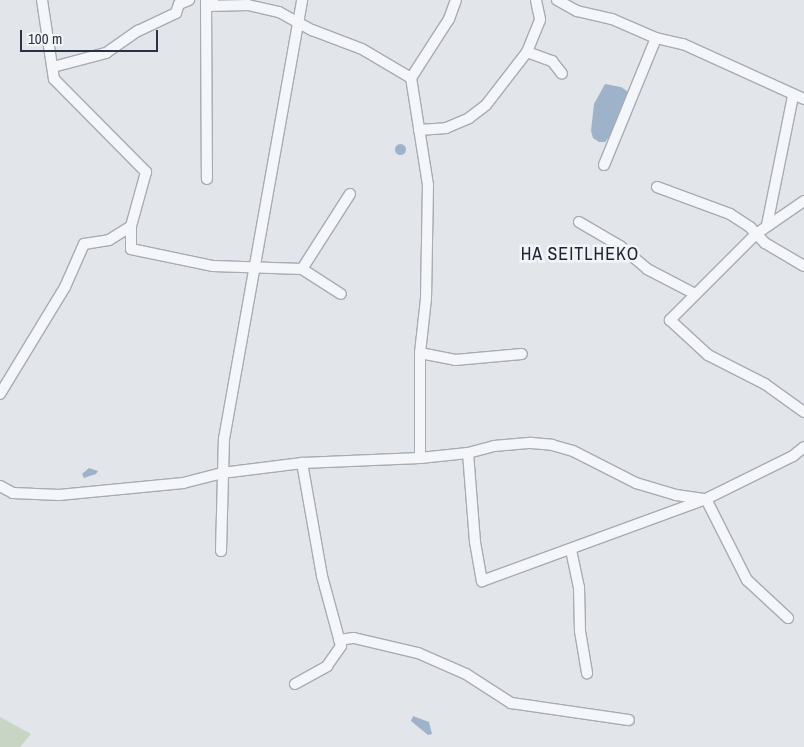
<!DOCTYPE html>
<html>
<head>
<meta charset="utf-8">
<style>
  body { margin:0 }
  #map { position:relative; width:804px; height:747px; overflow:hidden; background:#e2e5ea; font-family:"Archivo Narrow",sans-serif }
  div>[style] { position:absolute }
  .green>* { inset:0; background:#c8d4c4 }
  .water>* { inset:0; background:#9eb3c9 }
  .round { border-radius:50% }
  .roads { filter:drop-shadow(1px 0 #a7acb4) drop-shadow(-1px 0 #a7acb4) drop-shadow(0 1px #a7acb4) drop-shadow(0 -1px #a7acb4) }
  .minor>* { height:10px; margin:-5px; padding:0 5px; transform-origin:5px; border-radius:5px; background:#f5f6f9 }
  span { translate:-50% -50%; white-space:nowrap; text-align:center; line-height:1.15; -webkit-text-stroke:5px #f2f4f8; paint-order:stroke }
  .quarter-label { font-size:18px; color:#1d2433; letter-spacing:1px }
  .scale { position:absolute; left:20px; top:30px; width:138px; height:22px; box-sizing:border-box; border:2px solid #2b3342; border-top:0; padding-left:6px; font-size:15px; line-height:18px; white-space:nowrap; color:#2b3342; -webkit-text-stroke:4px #f2f4f8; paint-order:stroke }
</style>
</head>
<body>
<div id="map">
  <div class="green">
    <i style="clip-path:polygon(0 717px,31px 734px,20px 747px,0 747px)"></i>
  </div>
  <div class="water">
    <i style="clip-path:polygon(605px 84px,621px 87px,627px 91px,627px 96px,610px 136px,605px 142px,599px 142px,593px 138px,591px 131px,594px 104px)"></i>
    <i class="round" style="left:394.5px;top:143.5px;width:11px;height:11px"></i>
    <i style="clip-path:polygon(89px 468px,98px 471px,96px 474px,84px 478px,82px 474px)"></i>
    <i style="clip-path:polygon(413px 716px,429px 722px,432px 734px,428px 735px,411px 721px)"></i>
  </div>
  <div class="roads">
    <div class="minor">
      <i style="left:42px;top:0;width:80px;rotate:81.4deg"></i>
      <i style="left:54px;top:79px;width:131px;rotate:45.3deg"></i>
      <i style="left:146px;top:172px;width:56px;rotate:105.5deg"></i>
      <i style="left:131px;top:226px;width:23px;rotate:90deg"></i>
      <i style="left:131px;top:249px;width:84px;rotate:11.7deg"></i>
      <i style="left:213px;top:266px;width:89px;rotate:1.9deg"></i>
      <i style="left:302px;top:269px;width:46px;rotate:32.7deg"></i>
      <i style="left:213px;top:0;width:8px;rotate:135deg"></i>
      <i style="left:207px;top:6px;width:41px;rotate:-1.4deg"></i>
      <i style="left:248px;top:5px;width:32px;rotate:13deg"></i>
      <i style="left:279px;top:12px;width:38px;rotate:29deg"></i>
      <i style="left:312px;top:30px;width:53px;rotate:20.8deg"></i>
      <i style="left:362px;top:49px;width:57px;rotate:30.6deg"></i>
      <i style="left:557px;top:0;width:23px;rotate:29deg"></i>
      <i style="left:577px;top:11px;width:36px;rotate:13deg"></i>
      <i style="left:612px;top:19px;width:48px;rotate:23.4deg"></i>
      <i style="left:656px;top:38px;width:28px;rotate:13deg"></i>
      <i style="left:683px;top:44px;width:133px;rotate:24.4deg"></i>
      <i style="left:206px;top:1px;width:178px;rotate:89.7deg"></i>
      <i style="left:527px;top:52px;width:27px;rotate:20deg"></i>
      <i style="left:552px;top:61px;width:16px;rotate:52deg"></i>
      <i style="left:53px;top:67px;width:55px;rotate:-14.8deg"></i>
      <i style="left:106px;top:53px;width:39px;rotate:-35deg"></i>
      <i style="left:138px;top:31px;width:42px;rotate:-25.3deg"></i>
      <i style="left:176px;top:13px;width:9px;rotate:-72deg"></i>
      <i style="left:179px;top:4px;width:11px;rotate:-22deg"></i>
      <i style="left:419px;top:130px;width:27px;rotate:-4deg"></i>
      <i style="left:446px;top:128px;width:25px;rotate:-23deg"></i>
      <i style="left:469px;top:118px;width:21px;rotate:-37deg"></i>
      <i style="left:486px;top:105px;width:67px;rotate:-52.3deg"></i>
      <i style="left:527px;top:52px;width:35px;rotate:-68deg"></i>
      <i style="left:540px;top:19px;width:19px;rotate:-102deg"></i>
      <i style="left:604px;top:165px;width:137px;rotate:-67.7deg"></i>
      <i style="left:657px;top:187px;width:78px;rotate:20.3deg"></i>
      <i style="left:730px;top:214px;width:24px;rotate:33deg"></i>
      <i style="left:750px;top:227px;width:22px;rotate:47deg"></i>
      <i style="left:765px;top:243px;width:45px;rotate:30.5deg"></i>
      <i style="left:804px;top:201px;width:58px;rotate:145.5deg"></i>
      <i style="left:756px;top:234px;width:122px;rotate:135deg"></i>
      <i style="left:670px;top:320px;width:52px;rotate:42.6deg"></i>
      <i style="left:708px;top:355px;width:64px;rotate:27deg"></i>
      <i style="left:765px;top:384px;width:48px;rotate:35.7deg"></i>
      <i style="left:579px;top:222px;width:48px;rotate:30.3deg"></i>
      <i style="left:620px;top:246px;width:35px;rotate:40deg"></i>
      <i style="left:647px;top:269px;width:54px;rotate:27.5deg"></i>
      <i style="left:767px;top:225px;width:132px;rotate:-78.6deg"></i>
      <i style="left:302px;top:269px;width:89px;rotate:-57.4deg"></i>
      <i style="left:420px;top:353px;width:36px;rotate:11deg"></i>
      <i style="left:455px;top:360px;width:67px;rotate:-5.1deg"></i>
      <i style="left:0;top:394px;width:125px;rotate:-58.7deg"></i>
      <i style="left:65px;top:287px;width:47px;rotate:-66.2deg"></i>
      <i style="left:84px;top:244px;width:25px;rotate:-9deg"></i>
      <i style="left:109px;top:240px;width:26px;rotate:-32deg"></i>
      <i style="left:468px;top:453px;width:89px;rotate:85.5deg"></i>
      <i style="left:475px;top:542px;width:40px;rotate:80deg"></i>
      <i style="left:482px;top:581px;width:239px;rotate:-20.1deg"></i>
      <i style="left:706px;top:499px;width:91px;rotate:63.2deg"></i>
      <i style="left:747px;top:580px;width:56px;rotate:42.8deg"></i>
      <i style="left:420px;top:458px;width:48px;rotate:-5.9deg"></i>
      <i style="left:468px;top:453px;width:27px;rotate:-15deg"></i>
      <i style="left:494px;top:446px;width:37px;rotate:-5deg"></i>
      <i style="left:531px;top:443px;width:21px;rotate:5deg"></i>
      <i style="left:552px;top:445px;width:22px;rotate:16deg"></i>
      <i style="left:573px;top:451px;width:71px;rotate:26.9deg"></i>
      <i style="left:636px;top:483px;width:42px;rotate:16.7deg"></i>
      <i style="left:676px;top:495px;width:30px;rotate:8deg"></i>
      <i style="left:706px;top:499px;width:97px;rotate:-26.3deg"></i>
      <i style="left:793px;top:456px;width:14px;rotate:-39deg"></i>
      <i style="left:0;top:486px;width:15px;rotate:28deg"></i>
      <i style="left:13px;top:493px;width:46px;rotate:2.5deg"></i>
      <i style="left:59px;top:495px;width:125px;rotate:-5.5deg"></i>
      <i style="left:183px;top:483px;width:40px;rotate:-14.4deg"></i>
      <i style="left:222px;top:473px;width:81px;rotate:-7.1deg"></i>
      <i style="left:302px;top:463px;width:118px;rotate:-2.4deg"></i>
      <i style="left:420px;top:458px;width:105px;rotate:-90deg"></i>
      <i style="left:420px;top:353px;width:54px;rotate:-83.7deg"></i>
      <i style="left:426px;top:299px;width:114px;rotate:-89deg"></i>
      <i style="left:428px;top:185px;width:108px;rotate:-99deg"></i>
      <i style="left:411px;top:78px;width:70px;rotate:-57.2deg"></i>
      <i style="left:449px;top:19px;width:20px;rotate:-70deg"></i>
      <i style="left:571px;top:550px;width:38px;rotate:78deg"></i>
      <i style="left:579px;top:587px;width:44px;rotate:88.7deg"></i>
      <i style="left:580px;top:631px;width:43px;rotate:80.5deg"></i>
      <i style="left:221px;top:551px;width:112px;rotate:-88.5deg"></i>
      <i style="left:224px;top:439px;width:446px;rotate:-79.9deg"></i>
      <i style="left:339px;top:640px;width:15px;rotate:-8deg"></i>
      <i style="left:354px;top:638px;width:66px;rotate:13.2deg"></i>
      <i style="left:418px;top:653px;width:52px;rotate:23.6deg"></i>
      <i style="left:466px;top:674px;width:54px;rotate:32.8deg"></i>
      <i style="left:511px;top:703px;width:119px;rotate:8.2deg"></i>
      <i style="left:295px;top:684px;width:37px;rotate:-29deg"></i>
      <i style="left:327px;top:666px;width:24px;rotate:-55deg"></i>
      <i style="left:341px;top:646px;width:73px;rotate:-105.2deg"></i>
      <i style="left:322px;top:576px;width:115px;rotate:-100deg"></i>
    </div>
  </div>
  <div class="quarter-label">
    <span style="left:580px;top:254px">HA SEITLHEKO</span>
  </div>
  <div class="scale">100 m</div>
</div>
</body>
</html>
